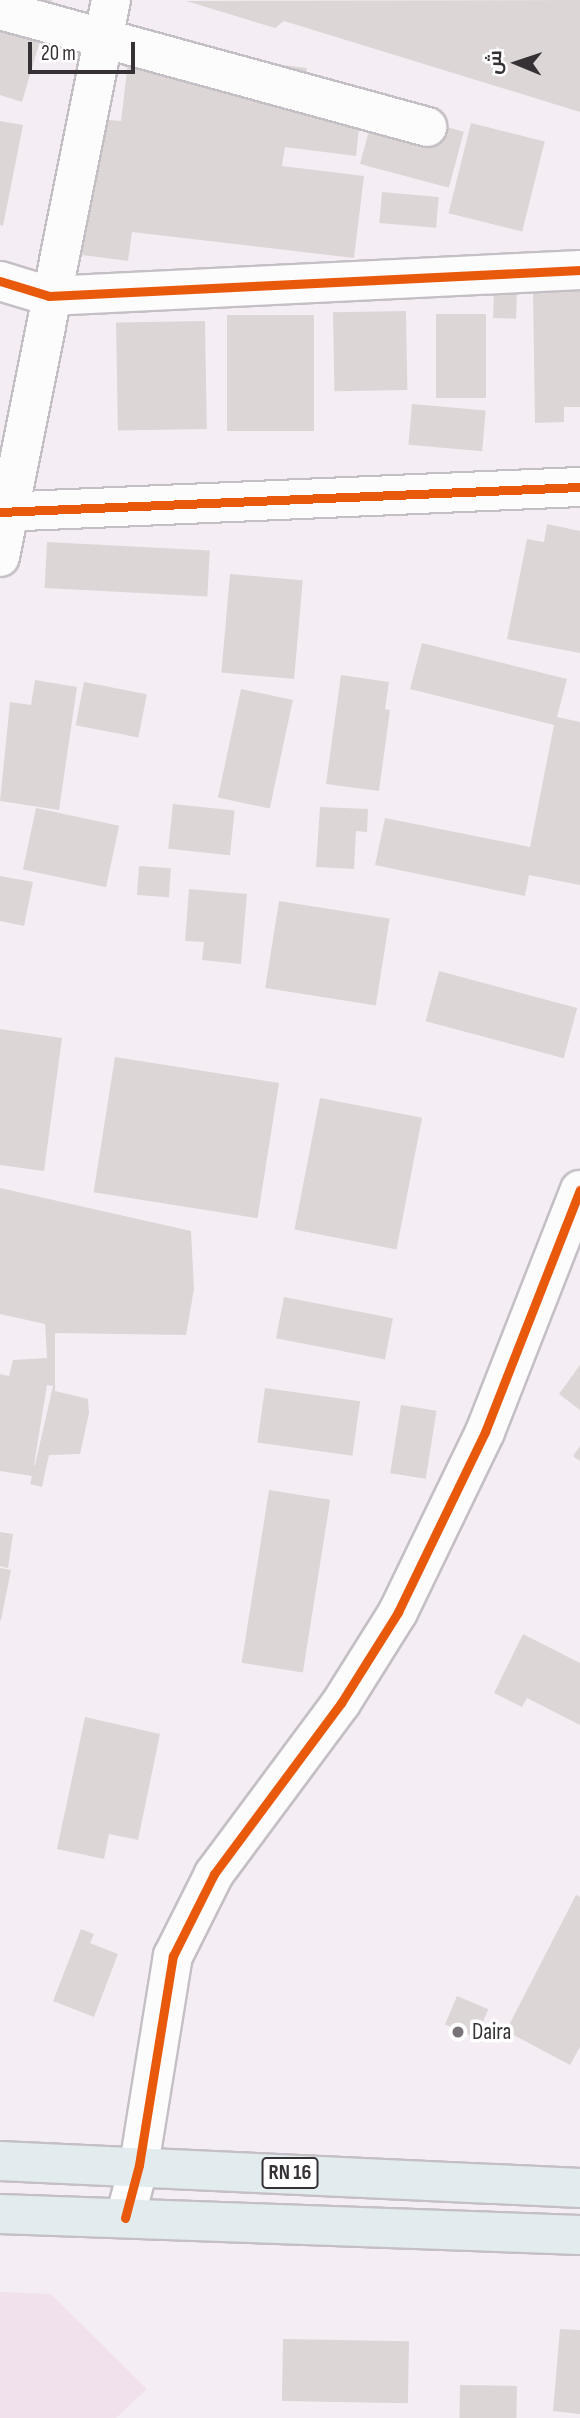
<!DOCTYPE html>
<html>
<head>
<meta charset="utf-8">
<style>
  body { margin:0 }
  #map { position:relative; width:580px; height:2418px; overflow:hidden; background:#f4eef4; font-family:"Sofia Sans Condensed",Cairo,sans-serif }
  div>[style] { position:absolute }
  .industrial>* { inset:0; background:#f0e1ec }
  .building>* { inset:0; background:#dcd6d7; transform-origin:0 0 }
  .roads { filter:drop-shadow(2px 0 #c4bfc4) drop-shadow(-2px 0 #c4bfc4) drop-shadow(0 2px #c4bfc4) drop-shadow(0 -2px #c4bfc4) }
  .minor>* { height:38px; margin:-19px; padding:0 19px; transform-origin:19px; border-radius:19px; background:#fdfcfd }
  .major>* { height:38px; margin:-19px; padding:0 19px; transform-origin:19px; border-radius:19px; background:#e2ebed }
  .cycleway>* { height:9px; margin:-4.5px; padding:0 4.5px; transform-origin:4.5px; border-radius:4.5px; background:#e8590c }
  .dots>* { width:19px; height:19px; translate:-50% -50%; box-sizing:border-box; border:4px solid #fff; border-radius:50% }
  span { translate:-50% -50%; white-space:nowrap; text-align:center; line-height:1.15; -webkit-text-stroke:7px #fff; paint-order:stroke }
  .shield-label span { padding:2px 5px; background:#fff; border:2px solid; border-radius:5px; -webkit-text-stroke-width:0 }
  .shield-label { font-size:21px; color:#353135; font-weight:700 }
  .poi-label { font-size:23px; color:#353135 }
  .left { translate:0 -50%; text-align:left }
  .north { position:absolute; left:482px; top:28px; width:70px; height:70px; -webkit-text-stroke:5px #fff; paint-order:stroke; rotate:272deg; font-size:19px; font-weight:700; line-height:28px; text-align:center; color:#353135 }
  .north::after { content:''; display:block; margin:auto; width:24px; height:32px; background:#353135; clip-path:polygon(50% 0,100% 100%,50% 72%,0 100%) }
  .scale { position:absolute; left:28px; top:42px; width:107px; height:32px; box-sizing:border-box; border:4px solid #353135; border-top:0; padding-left:9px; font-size:21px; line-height:24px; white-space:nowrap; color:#353135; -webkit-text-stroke:5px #fff; paint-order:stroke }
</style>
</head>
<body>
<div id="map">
  <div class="industrial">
    <i style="clip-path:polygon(0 2292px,51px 2294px,147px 2389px,116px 2418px,0 2418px)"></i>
  </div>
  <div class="building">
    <i style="clip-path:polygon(0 0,52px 0,22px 102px,0 95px)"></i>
    <i style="clip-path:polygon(580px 0,580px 112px,284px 21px,275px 28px,186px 1px)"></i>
    <i style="clip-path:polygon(130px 46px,307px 68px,302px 103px,361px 110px,356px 156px,285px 147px,282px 166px,364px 176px,354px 258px,132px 232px,128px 261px,67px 253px,97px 119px,121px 121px)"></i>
    <i style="left:375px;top:108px;width:92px;height:58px;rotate:15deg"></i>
    <i style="clip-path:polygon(0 121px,23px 125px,3px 226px,0 225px)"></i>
    <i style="left:471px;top:123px;width:76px;height:93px;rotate:14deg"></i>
    <i style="left:382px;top:192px;width:57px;height:31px;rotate:5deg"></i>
    <i style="left:494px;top:291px;width:23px;height:27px;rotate:2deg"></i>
    <i style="clip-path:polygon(580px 291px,580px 407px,564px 407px,564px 422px,535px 423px,533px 292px)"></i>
    <i style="left:406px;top:311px;width:79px;height:73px;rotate:89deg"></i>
    <i style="left:436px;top:314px;width:50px;height:84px"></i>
    <i style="left:314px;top:315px;width:116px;height:87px;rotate:90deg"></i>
    <i style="left:205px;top:321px;width:108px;height:89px;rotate:89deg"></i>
    <i style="left:412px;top:404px;width:74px;height:41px;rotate:5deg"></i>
    <i style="clip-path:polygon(547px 524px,580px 531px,580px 653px,507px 639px,527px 539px,544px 542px)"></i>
    <i style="left:47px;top:542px;width:163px;height:46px;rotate:3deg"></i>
    <i style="left:230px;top:574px;width:73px;height:99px;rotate:5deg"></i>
    <i style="clip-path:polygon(422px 643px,567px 679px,557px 717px,580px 722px,580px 885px,529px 875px,525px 896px,375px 865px,385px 818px,530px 847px,554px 725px,410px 689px)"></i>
    <i style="clip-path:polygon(341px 675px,389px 682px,385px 709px,390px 710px,379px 791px,326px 784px)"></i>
    <i style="clip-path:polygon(35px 680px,77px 687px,59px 810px,0 801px,10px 702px,31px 705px)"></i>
    <i style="left:84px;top:682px;width:64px;height:44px;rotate:11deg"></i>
    <i style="left:241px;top:689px;width:53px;height:111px;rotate:12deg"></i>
    <i style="left:173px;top:804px;width:62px;height:45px;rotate:6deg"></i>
    <i style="clip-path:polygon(320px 807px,368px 809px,367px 832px,356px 831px,354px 869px,316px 867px)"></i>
    <i style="left:36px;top:808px;width:85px;height:63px;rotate:12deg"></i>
    <i style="left:139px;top:866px;width:32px;height:29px;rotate:4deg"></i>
    <i style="clip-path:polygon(0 876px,33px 882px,24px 926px,0 921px)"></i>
    <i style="clip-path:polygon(189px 889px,247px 894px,241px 964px,202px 960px,204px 942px,185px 941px)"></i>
    <i style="left:279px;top:901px;width:112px;height:88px;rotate:9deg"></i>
    <i style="left:439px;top:971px;width:143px;height:52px;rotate:15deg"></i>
    <i style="clip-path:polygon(0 1029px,62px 1038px,44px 1171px,0 1165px)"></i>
    <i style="left:115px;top:1057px;width:166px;height:137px;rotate:9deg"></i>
    <i style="left:320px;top:1098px;width:104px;height:134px;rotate:11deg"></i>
    <i style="clip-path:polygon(evenodd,0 1188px,191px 1231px,194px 1289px,186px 1335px,55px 1333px,55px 1391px,88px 1399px,89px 1413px,80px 1454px,49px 1455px,42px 1487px,30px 1484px,32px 1476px,0 1471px,0 1374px,9px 1376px,13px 1360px,47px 1358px,45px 1324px,0 1314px,0 1188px,47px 1385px,53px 1386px,35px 1465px,34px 1465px,47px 1385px)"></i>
    <i style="left:284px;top:1297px;width:111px;height:42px;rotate:11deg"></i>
    <i style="clip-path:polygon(580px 1365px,580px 1410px,559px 1394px)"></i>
    <i style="left:265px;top:1388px;width:96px;height:55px;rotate:8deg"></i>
    <i style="left:401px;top:1405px;width:36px;height:69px;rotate:9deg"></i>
    <i style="clip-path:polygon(580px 1446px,580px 1461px,573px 1456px)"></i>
    <i style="left:269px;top:1490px;width:62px;height:175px;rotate:9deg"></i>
    <i style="clip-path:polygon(0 1532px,13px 1534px,8px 1568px,0 1566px)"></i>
    <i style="clip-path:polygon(0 1568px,11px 1570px,1px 1620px,0 1620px)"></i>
    <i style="clip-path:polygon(523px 1634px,580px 1663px,580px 1725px,527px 1698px,522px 1707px,494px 1693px)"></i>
    <i style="clip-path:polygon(85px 1717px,160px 1734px,138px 1840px,109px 1834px,104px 1859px,57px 1849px)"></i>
    <i style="clip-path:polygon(576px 1895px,580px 1897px,580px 2047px,570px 2065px,506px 2031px)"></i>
    <i style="clip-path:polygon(81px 1929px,94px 1934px,90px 1943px,118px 1954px,94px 2017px,53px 2001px)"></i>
    <i style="left:457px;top:1996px;width:34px;height:31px;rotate:23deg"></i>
    <i style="clip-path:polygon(560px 2329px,580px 2330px,580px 2414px,553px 2411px)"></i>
    <i style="left:283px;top:2339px;width:126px;height:62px;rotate:1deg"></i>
    <i style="left:460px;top:2385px;width:57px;height:33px;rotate:1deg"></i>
  </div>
  <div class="roads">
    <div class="minor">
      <i style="left:0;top:10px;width:443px;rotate:15.3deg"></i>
      <i style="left:0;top:281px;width:51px;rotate:17deg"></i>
      <i style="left:49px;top:296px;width:532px;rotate:-2.8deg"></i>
      <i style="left:0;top:512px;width:581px;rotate:-2.47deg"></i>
      <i style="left:0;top:557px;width:568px;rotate:-78.73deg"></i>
      <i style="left:125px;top:2218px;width:55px;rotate:-75.2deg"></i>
      <i style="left:139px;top:2165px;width:212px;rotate:-80.8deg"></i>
      <i style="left:173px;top:1956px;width:92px;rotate:-63.4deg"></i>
      <i style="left:214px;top:1874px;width:213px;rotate:-53.4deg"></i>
      <i style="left:341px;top:1703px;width:107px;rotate:-57.9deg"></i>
      <i style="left:398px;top:1612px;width:200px;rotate:-64.2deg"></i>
      <i style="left:485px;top:1432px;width:260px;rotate:-68.6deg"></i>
    </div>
    <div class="major">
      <i style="left:0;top:2161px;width:581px;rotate:2.67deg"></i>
      <i style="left:0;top:2214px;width:580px;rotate:2.07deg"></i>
    </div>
  </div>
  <div class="cycleway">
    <i style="left:0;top:281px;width:51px;rotate:17deg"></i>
    <i style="left:49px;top:296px;width:532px;rotate:-2.8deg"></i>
    <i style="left:0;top:512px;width:581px;rotate:-2.47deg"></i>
    <i style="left:125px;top:2218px;width:55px;rotate:-75.2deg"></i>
    <i style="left:139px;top:2165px;width:212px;rotate:-80.8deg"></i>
    <i style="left:173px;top:1956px;width:92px;rotate:-63.4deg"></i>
    <i style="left:214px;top:1874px;width:213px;rotate:-53.4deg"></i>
    <i style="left:341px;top:1703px;width:107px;rotate:-57.9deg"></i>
    <i style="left:398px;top:1612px;width:200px;rotate:-64.2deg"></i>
    <i style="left:485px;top:1432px;width:260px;rotate:-68.6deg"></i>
  </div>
  <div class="dots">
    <i style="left:458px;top:2032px;background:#787378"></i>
  </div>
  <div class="shield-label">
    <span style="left:290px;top:2173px">RN 16</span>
  </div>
  <div class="poi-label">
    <span class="left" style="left:472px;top:2032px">Daira</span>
  </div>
  <div class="north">ش</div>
  <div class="scale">20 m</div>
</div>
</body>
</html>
